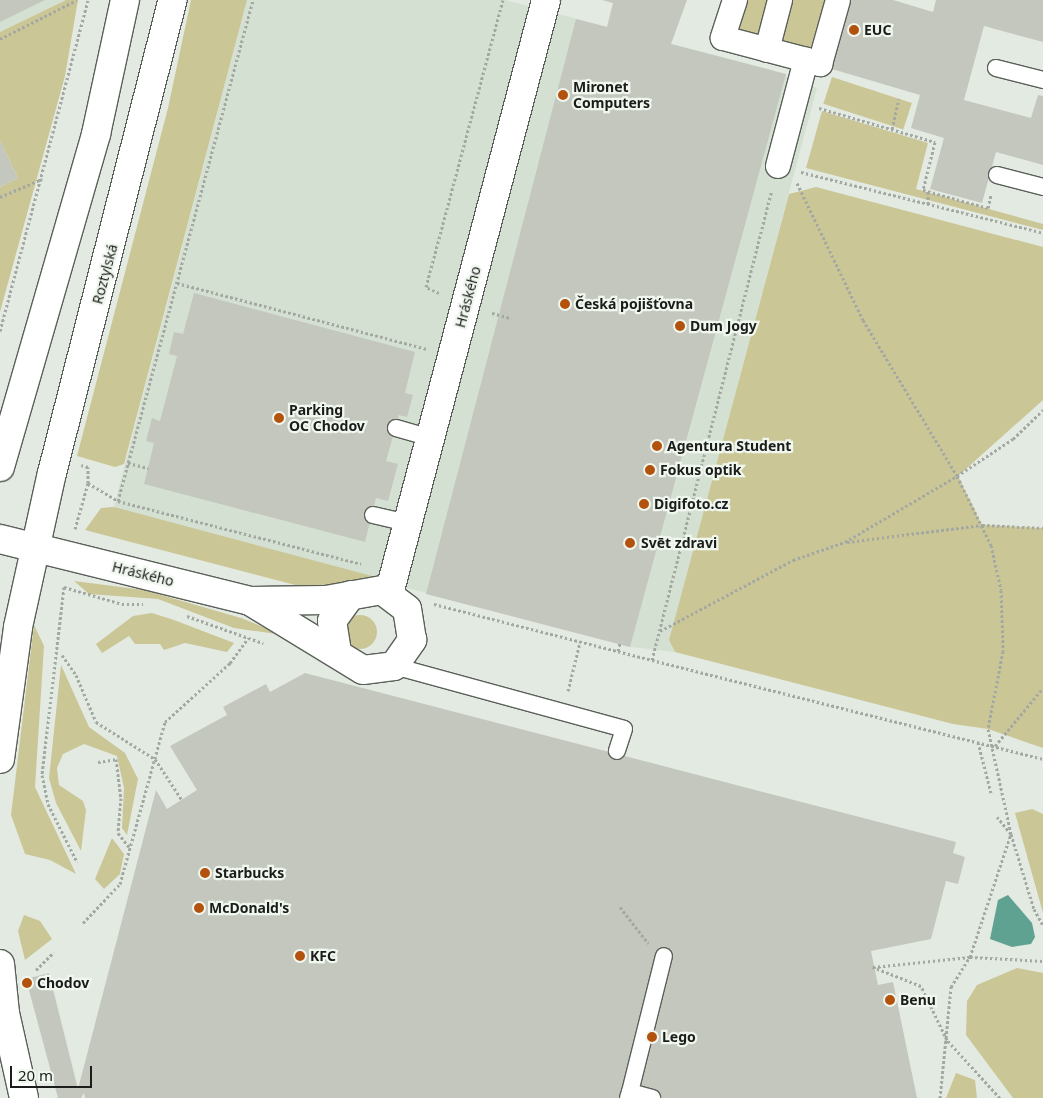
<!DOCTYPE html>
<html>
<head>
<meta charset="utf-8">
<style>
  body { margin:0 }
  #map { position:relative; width:1043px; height:1098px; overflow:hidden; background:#e3eae2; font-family:"Noto Sans",sans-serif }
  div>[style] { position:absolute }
  .built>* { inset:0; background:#d4e0d2 }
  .green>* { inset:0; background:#cbc696; transform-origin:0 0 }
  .round { border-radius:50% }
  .water>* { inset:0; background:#60a291 }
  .building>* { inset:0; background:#c4c7be }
  .path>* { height:3px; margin-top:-1.5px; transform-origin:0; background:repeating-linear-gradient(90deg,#a3a8a2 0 2.5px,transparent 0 5px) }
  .roads { filter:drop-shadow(1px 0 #5a6059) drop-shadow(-1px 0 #5a6059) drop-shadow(0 1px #5a6059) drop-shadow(0 -1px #5a6059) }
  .service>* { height:16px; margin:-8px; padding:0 8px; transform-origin:8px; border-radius:8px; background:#fff }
  .pedestrian>* { height:24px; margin:-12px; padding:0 12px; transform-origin:12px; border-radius:12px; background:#fff }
  .minor>* { height:28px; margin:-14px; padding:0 14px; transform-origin:14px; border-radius:14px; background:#fff }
  .secondary>* { height:28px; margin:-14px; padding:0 14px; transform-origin:14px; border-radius:14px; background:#fff }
  .dots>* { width:14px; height:14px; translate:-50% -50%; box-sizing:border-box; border:2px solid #f0f7ef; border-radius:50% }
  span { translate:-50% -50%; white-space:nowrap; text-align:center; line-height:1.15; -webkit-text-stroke:4.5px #f0f7ef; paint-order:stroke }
  .poi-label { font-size:14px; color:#1b1d1a; font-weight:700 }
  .left { translate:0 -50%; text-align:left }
  .street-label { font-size:14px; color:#1b1d1a }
  .scale { position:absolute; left:10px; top:1066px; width:82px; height:22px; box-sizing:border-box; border:2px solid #1b1d1a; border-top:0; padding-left:6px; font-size:15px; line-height:18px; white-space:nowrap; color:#1b1d1a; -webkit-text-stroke:4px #f0f7ef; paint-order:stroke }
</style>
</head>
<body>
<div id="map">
  <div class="built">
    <i style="clip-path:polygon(0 0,66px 0,0 32px)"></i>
    <i style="clip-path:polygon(247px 0,505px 0,775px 71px,817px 88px,669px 640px,675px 652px,630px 647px,113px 510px)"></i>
  </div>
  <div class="green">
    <i style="clip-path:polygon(66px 0,78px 0,65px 76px,0 312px,0 187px,18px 178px,0 141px,0 32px)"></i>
    <i style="clip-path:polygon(191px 0,247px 0,124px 464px,115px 467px,77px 456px,168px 108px)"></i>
    <i style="clip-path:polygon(743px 0,772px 0,757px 39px,739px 34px)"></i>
    <i style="clip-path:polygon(788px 0,826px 0,809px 52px,779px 43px)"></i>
    <i style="left:832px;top:77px;width:84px;height:28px;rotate:18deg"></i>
    <i style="clip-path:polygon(822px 111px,928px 143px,916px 189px,1043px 224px,1043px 230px,806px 168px)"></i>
    <i style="clip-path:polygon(816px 187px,1043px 247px,1043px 400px,958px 476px,982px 525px,1043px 528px,1043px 748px,988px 729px,953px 724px,675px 652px,669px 640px,789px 194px)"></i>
    <i style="clip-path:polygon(113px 507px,118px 508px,372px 576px,356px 587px,303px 587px,85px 530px,101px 508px)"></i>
    <i style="clip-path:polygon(74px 581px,144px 590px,241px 618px,283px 635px,234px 628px,158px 599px,89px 594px)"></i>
    <i style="clip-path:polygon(152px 613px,174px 620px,234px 643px,227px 652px,185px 643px,164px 650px,160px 644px,135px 644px,129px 636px,102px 653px,96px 644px,133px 616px)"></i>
    <i class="round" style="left:343px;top:615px;width:34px;height:34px"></i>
    <i style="clip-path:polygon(34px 625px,44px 646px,35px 787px,76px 874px,50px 860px,25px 854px,11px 815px)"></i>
    <i style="clip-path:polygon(61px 665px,89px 727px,125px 753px,138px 779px,127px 835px,122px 828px,124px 788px,117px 756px,84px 744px,63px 754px,57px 768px,59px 785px,83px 801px,86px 810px,81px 851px,56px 803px,49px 778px)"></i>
    <i style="clip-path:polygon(1032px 809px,1043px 814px,1043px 913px,1015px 813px)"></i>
    <i style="clip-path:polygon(112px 838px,124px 854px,120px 874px,104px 889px,95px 879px)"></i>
    <i style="clip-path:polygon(24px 915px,40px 921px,52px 939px,25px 960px,18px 931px)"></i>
    <i style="clip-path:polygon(1017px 968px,1043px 973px,1043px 1098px,1013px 1098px,966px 1035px,967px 1001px,977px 985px)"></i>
    <i style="clip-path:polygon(956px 1073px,975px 1080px,977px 1098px,946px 1098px)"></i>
  </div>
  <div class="water">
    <i style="clip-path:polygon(1008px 895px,1032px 923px,1035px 937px,1031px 944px,1012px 947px,990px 939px,998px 900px)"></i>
  </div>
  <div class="building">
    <i style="clip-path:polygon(0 0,45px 0,0 22px)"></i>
    <i style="clip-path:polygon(602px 0,687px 0,671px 44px,786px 74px,630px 647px,426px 594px,576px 19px,607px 27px,613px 3px)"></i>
    <i style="clip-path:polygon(831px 0,893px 0,933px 12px,936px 0,1043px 0,1043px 42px,984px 26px,964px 100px,1031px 118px,1038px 95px,1043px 96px,1043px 165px,996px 152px,982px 203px,930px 189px,944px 138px,911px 128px,920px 95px,815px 64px)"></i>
    <i style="clip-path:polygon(0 141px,18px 178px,0 187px)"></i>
    <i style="clip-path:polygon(194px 293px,415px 352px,405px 393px,413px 395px,407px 417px,399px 415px,386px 461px,398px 464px,388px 501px,376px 498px,365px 542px,144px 484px,154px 443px,146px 441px,152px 418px,160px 421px,177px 356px,169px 354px,174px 332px,183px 334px)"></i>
    <i style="clip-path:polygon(305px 673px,956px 842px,953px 853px,965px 857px,958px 884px,946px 881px,931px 939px,871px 951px,878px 985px,893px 982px,917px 1098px,85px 1098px,84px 1093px,81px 1098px,58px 1098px,26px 979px,49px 973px,78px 1089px,156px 790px,167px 809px,197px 790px,170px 746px,227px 715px,223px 707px,266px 684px,270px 692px)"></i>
  </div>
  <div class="path">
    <i style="left:0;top:39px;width:86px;rotate:-26.9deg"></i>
    <i style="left:819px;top:108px;width:121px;rotate:16.3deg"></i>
    <i style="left:935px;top:142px;width:49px;rotate:104deg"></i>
    <i style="left:923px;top:190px;width:67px;rotate:15.5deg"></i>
    <i style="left:988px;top:208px;width:13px;rotate:-77deg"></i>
    <i style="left:892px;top:129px;width:31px;rotate:-77deg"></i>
    <i style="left:801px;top:172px;width:250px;rotate:14.1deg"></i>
    <i style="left:797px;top:183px;width:152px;rotate:64.3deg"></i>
    <i style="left:863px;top:320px;width:182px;rotate:58.9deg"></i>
    <i style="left:957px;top:476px;width:77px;rotate:63.8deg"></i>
    <i style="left:991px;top:545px;width:46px;rotate:77.5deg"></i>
    <i style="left:1001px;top:590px;width:61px;rotate:88.1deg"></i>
    <i style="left:1003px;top:651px;width:79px;rotate:100.9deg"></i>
    <i style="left:988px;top:729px;width:107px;rotate:77.6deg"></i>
    <i style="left:1011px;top:834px;width:78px;rotate:73deg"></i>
    <i style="left:1034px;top:909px;width:18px;rotate:61deg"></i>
    <i style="left:0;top:197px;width:46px;rotate:-23.2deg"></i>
    <i style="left:928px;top:204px;width:13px;rotate:-90deg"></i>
    <i style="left:177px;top:283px;width:259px;rotate:14.8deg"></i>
    <i style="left:439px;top:293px;width:14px;rotate:-155deg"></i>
    <i style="left:426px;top:287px;width:297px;rotate:-75deg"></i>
    <i style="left:492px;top:313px;width:20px;rotate:15deg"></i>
    <i style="left:0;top:331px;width:342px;rotate:-75.1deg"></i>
    <i style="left:128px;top:463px;width:21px;rotate:14deg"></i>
    <i style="left:88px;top:483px;width:35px;rotate:31deg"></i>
    <i style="left:118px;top:501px;width:251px;rotate:14.5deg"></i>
    <i style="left:118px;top:501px;width:519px;rotate:-74.92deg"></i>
    <i style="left:75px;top:529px;width:48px;rotate:-74.2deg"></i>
    <i style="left:88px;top:483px;width:16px;rotate:-90deg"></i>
    <i style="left:88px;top:467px;width:7px;rotate:-164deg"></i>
    <i style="left:847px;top:542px;width:136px;rotate:-7.2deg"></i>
    <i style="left:982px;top:525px;width:61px;rotate:2.8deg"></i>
    <i style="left:64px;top:587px;width:60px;rotate:16.3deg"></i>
    <i style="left:122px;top:604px;width:21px"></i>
    <i style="left:64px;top:587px;width:189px;rotate:96.7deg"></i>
    <i style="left:42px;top:775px;width:30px;rotate:78deg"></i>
    <i style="left:48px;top:804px;width:65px;rotate:63.4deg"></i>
    <i style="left:434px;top:604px;width:225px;rotate:14.4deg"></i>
    <i style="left:652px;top:660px;width:485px;rotate:-75.7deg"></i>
    <i style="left:187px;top:616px;width:81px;rotate:19.6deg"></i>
    <i style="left:660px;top:631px;width:151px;rotate:-28.1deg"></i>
    <i style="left:793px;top:560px;width:55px;rotate:-19.1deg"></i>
    <i style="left:845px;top:542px;width:130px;rotate:-30.5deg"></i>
    <i style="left:957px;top:476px;width:67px;rotate:-33.5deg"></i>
    <i style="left:1013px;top:439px;width:42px;rotate:-44deg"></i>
    <i style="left:618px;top:651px;width:8px;rotate:-76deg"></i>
    <i style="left:62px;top:655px;width:24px;rotate:55deg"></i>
    <i style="left:76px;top:675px;width:51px;rotate:66.9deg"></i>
    <i style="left:96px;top:722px;width:70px;rotate:32.1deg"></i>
    <i style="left:155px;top:759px;width:49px;rotate:56.6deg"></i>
    <i style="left:652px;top:660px;width:403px;rotate:14.2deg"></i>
    <i style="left:568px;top:691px;width:50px;rotate:-76.2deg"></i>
    <i style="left:978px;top:742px;width:53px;rotate:75.7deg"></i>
    <i style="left:995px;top:746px;width:75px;rotate:-50.4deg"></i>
    <i style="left:98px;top:762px;width:18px;rotate:-9deg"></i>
    <i style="left:116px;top:759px;width:39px;rotate:83deg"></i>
    <i style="left:121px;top:798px;width:35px;rotate:95deg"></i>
    <i style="left:118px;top:833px;width:18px;rotate:52deg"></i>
    <i style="left:620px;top:907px;width:46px;rotate:52.1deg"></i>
    <i style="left:83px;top:923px;width:54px;rotate:-46.5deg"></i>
    <i style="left:120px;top:884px;width:168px;rotate:-74.5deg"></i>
    <i style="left:165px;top:722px;width:88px;rotate:-42.2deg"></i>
    <i style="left:230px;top:663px;width:31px;rotate:-54deg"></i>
    <i style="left:36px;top:970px;width:25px;rotate:-45deg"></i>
    <i style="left:940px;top:1098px;width:112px;rotate:-84.3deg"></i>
    <i style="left:951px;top:987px;width:36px;rotate:-58deg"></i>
    <i style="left:970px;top:957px;width:130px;rotate:-71.6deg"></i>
    <i style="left:1011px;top:834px;width:22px;rotate:-129deg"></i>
    <i style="left:1000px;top:1098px;width:79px;rotate:-132.4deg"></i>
    <i style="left:947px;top:1040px;width:60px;rotate:-115.7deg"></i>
    <i style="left:921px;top:986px;width:52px;rotate:-158.4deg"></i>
    <i style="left:873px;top:967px;width:98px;rotate:-5.9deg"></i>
    <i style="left:970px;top:957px;width:73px;rotate:3.1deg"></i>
  </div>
  <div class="roads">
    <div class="service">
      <i style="left:996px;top:68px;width:49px;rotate:14.3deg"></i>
      <i style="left:997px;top:175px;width:48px;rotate:14.6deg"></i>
      <i style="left:396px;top:428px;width:35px;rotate:16deg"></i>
      <i style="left:373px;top:515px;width:35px;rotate:13deg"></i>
      <i style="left:394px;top:666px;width:238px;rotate:15.3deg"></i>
      <i style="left:624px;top:729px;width:23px;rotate:108deg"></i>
      <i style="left:630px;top:1092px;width:140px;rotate:-76deg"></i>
      <i style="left:628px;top:1098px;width:6px;rotate:-72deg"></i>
      <i style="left:630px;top:1092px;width:23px;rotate:15deg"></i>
    </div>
    <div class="pedestrian">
      <i style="left:735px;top:0;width:40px;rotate:108deg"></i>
      <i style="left:723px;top:38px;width:86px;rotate:14.8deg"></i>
      <i style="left:767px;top:50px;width:52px;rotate:-75.4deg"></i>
      <i style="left:778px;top:166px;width:110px;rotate:-75.2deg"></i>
      <i style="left:806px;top:60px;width:15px;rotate:16deg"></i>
      <i style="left:820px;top:64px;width:66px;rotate:-74.3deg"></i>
    </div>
    <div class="minor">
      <i style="left:0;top:539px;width:258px;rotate:13.9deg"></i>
      <i style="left:250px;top:601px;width:132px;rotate:31.4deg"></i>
      <i style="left:363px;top:670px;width:31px;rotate:-7deg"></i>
      <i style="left:394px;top:666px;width:32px;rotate:-55deg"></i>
      <i style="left:412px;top:640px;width:31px;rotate:-99deg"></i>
      <i style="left:407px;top:609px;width:31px;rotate:-143deg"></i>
      <i style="left:382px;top:590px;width:57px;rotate:169.9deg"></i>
      <i style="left:326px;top:600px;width:76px;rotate:179.2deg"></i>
      <i style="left:389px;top:594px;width:614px;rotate:-75.19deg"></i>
      <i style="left:337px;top:652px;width:31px;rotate:-99deg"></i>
      <i style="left:332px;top:621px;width:32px;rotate:-54deg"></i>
    </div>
    <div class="secondary">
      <i style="left:0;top:467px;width:347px;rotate:-73.9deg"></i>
      <i style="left:96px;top:134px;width:137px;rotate:-77.8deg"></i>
      <i style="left:0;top:759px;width:133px;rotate:-82.2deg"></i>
      <i style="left:18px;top:627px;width:158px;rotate:-77.6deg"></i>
      <i style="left:52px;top:473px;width:488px;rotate:-75.7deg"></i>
      <i style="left:0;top:964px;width:49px;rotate:84.2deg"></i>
      <i style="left:5px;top:1013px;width:87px;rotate:77.4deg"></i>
    </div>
  </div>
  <div class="dots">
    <i style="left:854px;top:30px;background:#b3520d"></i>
    <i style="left:563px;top:95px;background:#b3520d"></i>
    <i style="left:565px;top:304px;background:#b3520d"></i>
    <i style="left:680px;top:326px;background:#b3520d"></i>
    <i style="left:279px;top:418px;background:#b3520d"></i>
    <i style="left:657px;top:446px;background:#b3520d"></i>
    <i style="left:650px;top:470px;background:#b3520d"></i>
    <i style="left:644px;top:504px;background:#b3520d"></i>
    <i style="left:630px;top:543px;background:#b3520d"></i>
    <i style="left:205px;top:873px;background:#b3520d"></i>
    <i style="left:199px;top:908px;background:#b3520d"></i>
    <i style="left:300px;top:956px;background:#b3520d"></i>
    <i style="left:27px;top:983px;background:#b3520d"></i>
    <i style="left:890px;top:1000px;background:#b3520d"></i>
    <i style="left:652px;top:1037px;background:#b3520d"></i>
  </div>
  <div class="poi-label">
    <span class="left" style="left:864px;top:30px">EUC</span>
    <span class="left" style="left:573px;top:95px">Mironet<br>Computers</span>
    <span class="left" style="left:575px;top:304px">Česká pojišťovna</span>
    <span class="left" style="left:690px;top:326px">Dum Jogy</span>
    <span class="left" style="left:289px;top:418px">Parking<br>OC Chodov</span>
    <span class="left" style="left:667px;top:446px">Agentura Student</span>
    <span class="left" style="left:660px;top:470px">Fokus optik</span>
    <span class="left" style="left:654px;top:504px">Digifoto.cz</span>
    <span class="left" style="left:641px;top:543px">Svēt zdravi</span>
    <span class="left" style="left:215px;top:873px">Starbucks</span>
    <span class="left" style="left:209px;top:908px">McDonald's</span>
    <span class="left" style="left:310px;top:956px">KFC</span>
    <span class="left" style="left:37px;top:983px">Chodov</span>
    <span class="left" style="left:900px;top:1000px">Benu</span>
    <span class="left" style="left:662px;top:1037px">Lego</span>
  </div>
  <div class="street-label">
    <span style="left:105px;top:274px;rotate:-75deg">Roztylská</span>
    <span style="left:468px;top:297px;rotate:-75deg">Hráského</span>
    <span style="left:143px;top:574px;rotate:14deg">Hráského</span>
  </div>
  <div class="scale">20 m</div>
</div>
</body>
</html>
